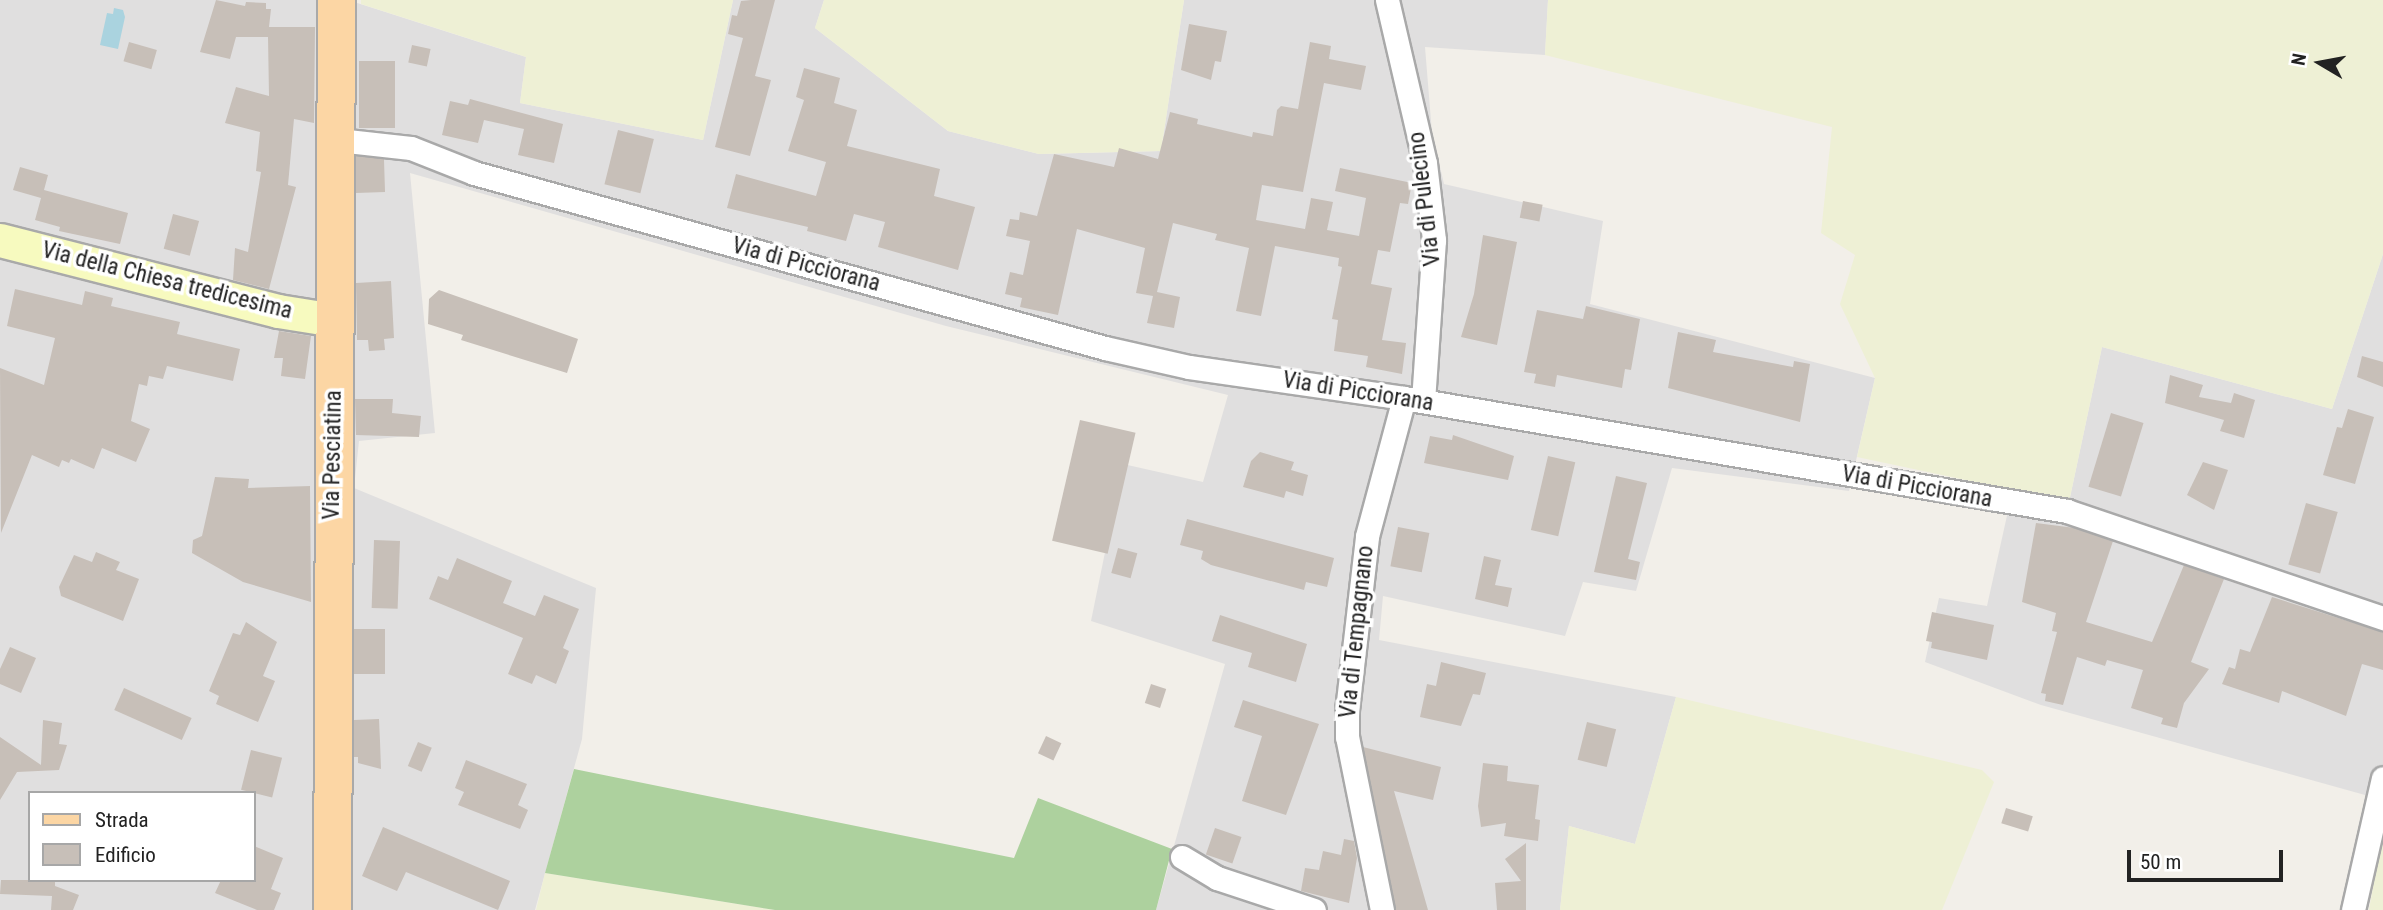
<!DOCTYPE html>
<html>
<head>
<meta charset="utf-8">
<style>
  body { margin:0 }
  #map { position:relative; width:2383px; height:910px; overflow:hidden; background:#f2efe9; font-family:"Roboto Condensed",sans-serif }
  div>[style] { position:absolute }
  .residential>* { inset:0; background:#e0dfdf }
  .farmland>* { inset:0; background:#eef0d5 }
  .forest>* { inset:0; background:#add19e }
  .water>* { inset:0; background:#aad3df }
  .building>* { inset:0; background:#c7bfb8; transform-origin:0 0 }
  .roads { filter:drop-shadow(2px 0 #a9a9a9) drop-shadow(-2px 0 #a9a9a9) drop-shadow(0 2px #a9a9a9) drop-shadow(0 -2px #a9a9a9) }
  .street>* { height:23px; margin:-11.5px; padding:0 11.5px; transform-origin:11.5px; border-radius:11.5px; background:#fff }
  .secondary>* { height:33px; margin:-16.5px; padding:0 16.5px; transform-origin:16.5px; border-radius:16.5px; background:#f7fabf }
  .primary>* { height:37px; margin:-18.5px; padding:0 18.5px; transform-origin:18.5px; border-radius:18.5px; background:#fcd6a4 }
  span { translate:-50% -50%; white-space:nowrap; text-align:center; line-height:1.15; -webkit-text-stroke:7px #fff; paint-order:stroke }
  .street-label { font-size:23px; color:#222 }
  .legend { position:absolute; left:28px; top:791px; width:228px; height:91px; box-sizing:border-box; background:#fff; border:2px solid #a7a7a7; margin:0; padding:9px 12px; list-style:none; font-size:21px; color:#222 }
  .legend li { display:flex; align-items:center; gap:14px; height:35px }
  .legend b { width:35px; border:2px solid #a7a7a7 }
  .north { position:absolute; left:2285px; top:28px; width:70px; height:70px; -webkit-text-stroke:5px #fff; paint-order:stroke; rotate:280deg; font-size:19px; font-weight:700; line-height:28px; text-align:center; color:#222 }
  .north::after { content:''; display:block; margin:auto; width:24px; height:32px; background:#222; clip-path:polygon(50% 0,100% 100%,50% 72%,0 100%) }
  .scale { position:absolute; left:2127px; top:850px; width:156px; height:32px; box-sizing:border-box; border:4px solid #222; border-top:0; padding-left:9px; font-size:21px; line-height:24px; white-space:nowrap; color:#222; -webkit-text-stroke:5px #fff; paint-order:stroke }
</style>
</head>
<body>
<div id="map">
  <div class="residential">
    <i style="clip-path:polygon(evenodd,0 0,348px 0,526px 57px,520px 103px,703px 140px,733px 0,824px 0,815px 28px,948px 131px,1039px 154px,1161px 151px,1184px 0,1548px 0,1545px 55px,1425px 47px,1432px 133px,1444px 184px,1603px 221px,1590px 304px,1875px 378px,1849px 491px,1672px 468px,1636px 591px,1583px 582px,1565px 636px,1383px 596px,1379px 640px,1676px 697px,1635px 844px,1569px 826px,1560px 910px,1156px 910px,1225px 664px,1091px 621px,1123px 464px,1203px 482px,1228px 395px,946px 326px,410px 173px,435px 433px,359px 441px,354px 488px,596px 588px,582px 739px,535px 910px,0 910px,0 0,30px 793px,254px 793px,254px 880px,30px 880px,30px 793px)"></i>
    <i style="clip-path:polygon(2383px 254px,2383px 800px,2041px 705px,1925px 662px,1939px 598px,1987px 606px,2012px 493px,2069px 502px,2102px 347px,2332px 409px)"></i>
  </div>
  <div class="farmland">
    <i style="clip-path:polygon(361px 0,733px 0,703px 140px,520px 103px,526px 57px,361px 4px)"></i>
    <i style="clip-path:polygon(824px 0,1184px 0,1161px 151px,1039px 154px,948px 131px,815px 28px)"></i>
    <i style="clip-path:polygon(1548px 0,2383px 0,2383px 254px,2332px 409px,2102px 347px,2069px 502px,1857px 457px,1875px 378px,1840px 304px,1855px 255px,1821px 233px,1832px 127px,1545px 55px)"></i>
    <i style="clip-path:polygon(1676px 697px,1982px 770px,1994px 782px,1942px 910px,1560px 910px,1569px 826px,1635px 844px)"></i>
    <i style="clip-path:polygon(2383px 830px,2383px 910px,2369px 910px)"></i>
    <i style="clip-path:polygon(545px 873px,775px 910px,536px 910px)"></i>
  </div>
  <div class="forest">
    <i style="clip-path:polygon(574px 769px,1014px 858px,1038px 798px,1172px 849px,1156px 910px,775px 910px,545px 873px)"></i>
  </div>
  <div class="water">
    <i style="clip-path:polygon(114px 8px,123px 10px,125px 17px,118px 49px,100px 45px,107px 13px,113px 14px)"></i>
  </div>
  <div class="building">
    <i style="clip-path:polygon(216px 0,245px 6px,246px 2px,266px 3px,266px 9px,271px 9px,269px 27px,315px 27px,314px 123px,294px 119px,288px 185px,296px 187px,269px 289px,233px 280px,235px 248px,248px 252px,261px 172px,256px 171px,260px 132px,225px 123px,236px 87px,269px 96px,268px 37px,236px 37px,230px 59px,200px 52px)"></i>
    <i style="clip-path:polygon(751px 0,775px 0,755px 76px,771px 80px,750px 156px,715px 147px,743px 38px,728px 34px,732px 15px,737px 16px,741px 1px)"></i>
    <i style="clip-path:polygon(1189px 24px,1227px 31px,1221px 62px,1215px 61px,1211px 80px,1181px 70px)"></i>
    <i style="left:129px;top:42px;width:29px;height:20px;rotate:16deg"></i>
    <i style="clip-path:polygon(1310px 42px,1331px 46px,1329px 59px,1366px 66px,1361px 90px,1324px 83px,1303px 192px,1262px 185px,1256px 220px,1305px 229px,1311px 198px,1333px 202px,1327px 230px,1359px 236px,1366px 198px,1335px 191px,1340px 168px,1412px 183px,1408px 204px,1400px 203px,1390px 252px,1378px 250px,1371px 284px,1392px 288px,1382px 340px,1406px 343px,1402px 374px,1366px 367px,1368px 356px,1334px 351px,1338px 320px,1332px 319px,1342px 267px,1338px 266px,1339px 258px,1275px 246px,1261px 316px,1236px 311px,1249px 248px,1215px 240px,1217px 234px,1173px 223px,1157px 292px,1180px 297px,1174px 328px,1147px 323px,1153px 296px,1136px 293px,1145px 248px,1077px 229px,1058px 315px,1020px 307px,1022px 298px,1005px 294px,1010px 272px,1023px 275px,1030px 241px,1006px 236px,1010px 219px,1019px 220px,1020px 212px,1037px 216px,1054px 154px,1114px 167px,1119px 148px,1158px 159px,1170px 112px,1198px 119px,1197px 124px,1252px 137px,1253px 132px,1273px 136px,1277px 110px,1281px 106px,1298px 109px)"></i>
    <i style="left:412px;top:45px;width:19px;height:18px;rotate:12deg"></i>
    <i style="left:359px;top:61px;width:36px;height:67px"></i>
    <i style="clip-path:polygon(804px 68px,840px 78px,834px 103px,857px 110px,847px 146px,940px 169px,934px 196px,975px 207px,958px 270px,878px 247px,885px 222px,854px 214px,846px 241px,807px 231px,808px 227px,727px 208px,736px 174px,816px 196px,826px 162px,788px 151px,804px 100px,796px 97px)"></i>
    <i style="clip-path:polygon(470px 99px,563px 124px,554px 163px,518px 155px,524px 129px,484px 120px,478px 143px,442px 135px,450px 101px,468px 105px)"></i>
    <i style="left:618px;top:130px;width:37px;height:56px;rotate:14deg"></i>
    <i style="clip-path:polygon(356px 156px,384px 159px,385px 192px,356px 193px)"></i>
    <i style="clip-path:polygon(20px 167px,48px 175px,44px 190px,128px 213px,120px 244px,59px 231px,60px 227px,35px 220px,41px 198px,13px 190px)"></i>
    <i style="left:1523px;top:201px;width:20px;height:17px;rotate:11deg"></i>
    <i style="left:173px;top:214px;width:27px;height:36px;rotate:15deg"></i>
    <i style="clip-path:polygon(1483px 235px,1517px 242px,1497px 345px,1461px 337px,1474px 294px)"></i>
    <i style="clip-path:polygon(391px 281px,394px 338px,384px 339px,385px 350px,369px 351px,368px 340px,357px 340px,356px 283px)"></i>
    <i style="clip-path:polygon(15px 289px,82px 305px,85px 291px,113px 298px,111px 306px,180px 322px,177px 334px,240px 349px,233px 381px,167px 366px,163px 379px,149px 376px,147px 386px,139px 384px,131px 421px,150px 429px,136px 462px,102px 448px,94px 469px,71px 459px,69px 463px,62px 460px,59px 467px,32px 455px,1px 533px,0 368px,44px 385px,55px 338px,7px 326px)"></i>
    <i style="clip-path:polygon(439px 290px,578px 339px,567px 373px,461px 340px,463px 335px,428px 324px,429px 299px)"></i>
    <i style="clip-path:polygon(1586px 306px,1640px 319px,1631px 370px,1625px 369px,1622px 388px,1557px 375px,1555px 387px,1534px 383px,1536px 374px,1524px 372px,1537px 310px,1583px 319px)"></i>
    <i style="clip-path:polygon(279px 331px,311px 336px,305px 379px,281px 376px,283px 358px,274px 358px)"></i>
    <i style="clip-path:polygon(1678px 332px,1716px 340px,1713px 352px,1793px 367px,1794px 361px,1810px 364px,1800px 422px,1668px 388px)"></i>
    <i style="clip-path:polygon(2362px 356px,2383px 362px,2383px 387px,2357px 377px)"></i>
    <i style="clip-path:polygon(2170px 375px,2203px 385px,2199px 397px,2231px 403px,2234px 393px,2255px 400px,2244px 438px,2220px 431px,2224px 420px,2165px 403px)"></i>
    <i style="clip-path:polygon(355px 399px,393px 399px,392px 413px,421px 416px,419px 437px,356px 435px)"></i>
    <i style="clip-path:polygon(2348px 409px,2374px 417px,2355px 484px,2323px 475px,2337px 427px,2342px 428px)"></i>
    <i style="left:2111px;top:413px;width:34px;height:77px;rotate:17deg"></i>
    <i style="left:1080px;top:420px;width:57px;height:124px;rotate:13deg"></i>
    <i style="clip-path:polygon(1453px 435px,1514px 456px,1508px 480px,1424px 463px,1430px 436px,1452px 440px)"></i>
    <i style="clip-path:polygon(1260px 452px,1294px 462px,1291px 470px,1308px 475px,1303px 496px,1286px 491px,1284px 498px,1243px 487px,1251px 461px)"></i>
    <i style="left:1548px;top:456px;width:28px;height:76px;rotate:13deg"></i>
    <i style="clip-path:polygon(2203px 462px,2228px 470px,2214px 510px,2187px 495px)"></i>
    <i style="clip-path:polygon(1616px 476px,1647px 483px,1628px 559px,1640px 562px,1636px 580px,1594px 572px)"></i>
    <i style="clip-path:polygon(215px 477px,249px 479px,248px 488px,310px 486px,311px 602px,243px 582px,192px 553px,193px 540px,202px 536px)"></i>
    <i style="left:2306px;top:503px;width:33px;height:64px;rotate:16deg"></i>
    <i style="clip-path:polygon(1187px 519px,1334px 558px,1327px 587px,1306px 582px,1304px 590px,1211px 565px,1201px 559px,1203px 551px,1180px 545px)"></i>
    <i style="clip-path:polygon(2036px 523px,2075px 528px,2113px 541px,2086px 622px,2152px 642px,2184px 565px,2224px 579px,2191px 662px,2209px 669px,2184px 703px,2177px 728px,2161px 724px,2163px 718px,2131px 708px,2143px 670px,2107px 660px,2105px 666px,2077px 657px,2063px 705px,2045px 701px,2046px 694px,2041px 693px,2057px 632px,2052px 631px,2056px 613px,2022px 602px)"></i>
    <i style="left:1398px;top:527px;width:32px;height:40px;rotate:11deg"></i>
    <i style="left:374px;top:540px;width:26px;height:68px;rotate:2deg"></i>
    <i style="left:1118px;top:548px;width:20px;height:26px;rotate:15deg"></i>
    <i style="clip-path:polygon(96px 552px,120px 562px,116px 570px,139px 579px,123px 621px,61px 596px,59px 587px,74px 555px,92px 562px)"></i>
    <i style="clip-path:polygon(1484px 556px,1501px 560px,1495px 585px,1512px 588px,1508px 607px,1475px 599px)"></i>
    <i style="clip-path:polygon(457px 558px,512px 581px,503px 603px,535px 616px,544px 595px,579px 609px,563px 648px,569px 651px,556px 684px,536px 675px,532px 684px,508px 674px,523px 638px,429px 599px,438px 576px,448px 580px)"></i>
    <i style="clip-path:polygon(2272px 597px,2383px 632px,2383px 670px,2362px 664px,2346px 716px,2282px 691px,2279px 703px,2222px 684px,2229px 667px,2235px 669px,2240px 649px,2250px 652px)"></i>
    <i style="clip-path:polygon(1932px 612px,1994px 625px,1987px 660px,1931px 648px,1932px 642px,1926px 641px)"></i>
    <i style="clip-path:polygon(1220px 615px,1307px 644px,1296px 682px,1248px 667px,1252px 653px,1212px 641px)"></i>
    <i style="clip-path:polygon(246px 622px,277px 642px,263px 676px,275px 681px,258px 722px,216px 704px,219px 696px,209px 691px,233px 633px,240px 635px)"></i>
    <i style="left:354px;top:629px;width:31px;height:45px"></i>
    <i style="clip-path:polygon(10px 647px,36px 658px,21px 693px,0 684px,0 669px)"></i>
    <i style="clip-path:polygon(1441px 662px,1486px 673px,1480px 695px,1473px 694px,1461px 726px,1420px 717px,1427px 684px,1436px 686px)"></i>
    <i style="left:1151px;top:684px;width:16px;height:20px;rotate:18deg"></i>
    <i style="left:124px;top:688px;width:74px;height:24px;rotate:24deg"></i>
    <i style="clip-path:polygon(1243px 700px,1319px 724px,1286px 815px,1242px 801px,1262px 736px,1234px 727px)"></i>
    <i style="clip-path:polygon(379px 719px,380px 741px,381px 769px,358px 763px,358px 757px,354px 757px,354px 720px)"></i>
    <i style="clip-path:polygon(43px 720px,62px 723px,59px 744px,67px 745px,59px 770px,17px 772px,0 800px,0 737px,41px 765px)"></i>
    <i style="left:1587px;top:722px;width:30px;height:39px;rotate:14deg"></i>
    <i style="left:1046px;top:736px;width:17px;height:19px;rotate:25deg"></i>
    <i style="left:418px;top:742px;width:15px;height:26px;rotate:23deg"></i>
    <i style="clip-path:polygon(1363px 747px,1441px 767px,1433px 800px,1394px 791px,1428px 910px,1396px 910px)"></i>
    <i style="left:251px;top:750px;width:32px;height:41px;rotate:14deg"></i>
    <i style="clip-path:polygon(466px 760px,527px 784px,518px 805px,528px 810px,520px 829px,458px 805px,464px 792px,455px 788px)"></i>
    <i style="clip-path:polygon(1483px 763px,1508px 766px,1507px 781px,1539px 785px,1535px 819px,1540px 820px,1538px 841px,1504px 836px,1506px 823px,1481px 827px,1478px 806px)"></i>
    <i style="left:2006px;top:808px;width:28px;height:16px;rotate:17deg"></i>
    <i style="clip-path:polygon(383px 827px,510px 881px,498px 910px,406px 872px,397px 891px,362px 876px)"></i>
    <i style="left:1215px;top:828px;width:28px;height:28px;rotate:19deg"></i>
    <i style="clip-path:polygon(1344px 839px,1354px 841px,1357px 858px,1349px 903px,1301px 891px,1305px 868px,1319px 870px,1323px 851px,1341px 855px)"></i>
    <i style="clip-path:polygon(1526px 843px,1526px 910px,1497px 910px,1495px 883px,1521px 881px,1505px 859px)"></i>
    <i style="clip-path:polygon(254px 846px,283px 858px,271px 889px,281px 893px,274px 910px,257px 910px,215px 893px,221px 880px,254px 880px)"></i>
    <i style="clip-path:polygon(1px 880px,55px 880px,55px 886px,79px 895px,73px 910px,51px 910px,52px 896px,0 894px)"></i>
  </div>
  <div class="roads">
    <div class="street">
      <i style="left:1387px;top:0;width:167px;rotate:76.9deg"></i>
      <i style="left:1425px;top:163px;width:78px;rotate:83.3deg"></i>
      <i style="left:1434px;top:240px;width:161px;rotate:93.9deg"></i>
      <i style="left:338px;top:140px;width:73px;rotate:6.3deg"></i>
      <i style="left:411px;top:148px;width:68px;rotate:21.6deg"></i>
      <i style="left:474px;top:173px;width:655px;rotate:15.5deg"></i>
      <i style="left:1105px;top:348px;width:86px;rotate:12.7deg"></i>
      <i style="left:1189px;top:367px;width:217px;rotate:8.2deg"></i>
      <i style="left:1404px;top:398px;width:673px;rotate:9.67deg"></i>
      <i style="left:2067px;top:511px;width:334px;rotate:18.7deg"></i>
      <i style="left:1182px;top:857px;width:41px;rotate:31deg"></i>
      <i style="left:1217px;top:878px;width:102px;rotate:18.3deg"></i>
      <i style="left:1382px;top:910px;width:177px;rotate:-101.4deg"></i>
      <i style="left:1347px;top:737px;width:27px;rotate:-90deg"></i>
      <i style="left:1347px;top:710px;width:175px;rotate:-83.4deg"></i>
      <i style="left:1367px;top:536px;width:143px;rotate:-75deg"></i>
      <i style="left:2353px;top:910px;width:135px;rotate:-77.2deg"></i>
    </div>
    <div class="secondary">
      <i style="left:0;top:240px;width:287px;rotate:14.3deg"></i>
      <i style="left:278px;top:311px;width:57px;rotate:9.1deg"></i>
    </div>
    <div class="primary">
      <i style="left:332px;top:910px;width:910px;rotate:-89.75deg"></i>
    </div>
  </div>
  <div class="street-label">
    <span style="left:1425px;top:199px;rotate:-97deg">Via di Pulecino</span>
    <span style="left:806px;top:265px;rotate:15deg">Via di Picciorana</span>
    <span style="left:167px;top:281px;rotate:14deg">Via della Chiesa tredicesima</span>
    <span style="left:1358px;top:392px;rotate:9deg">Via di Picciorana</span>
    <span style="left:333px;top:455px;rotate:-89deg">Via Pesciatina</span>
    <span style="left:1917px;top:487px;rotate:10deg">Via di Picciorana</span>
    <span style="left:1357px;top:632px;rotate:-84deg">Via di Tempagnano</span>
  </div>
  <ul class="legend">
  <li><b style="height:9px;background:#fcd6a4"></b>Strada</li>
  <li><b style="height:19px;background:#c7bfb8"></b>Edificio</li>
  </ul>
  <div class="north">N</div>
  <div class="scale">50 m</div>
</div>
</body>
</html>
